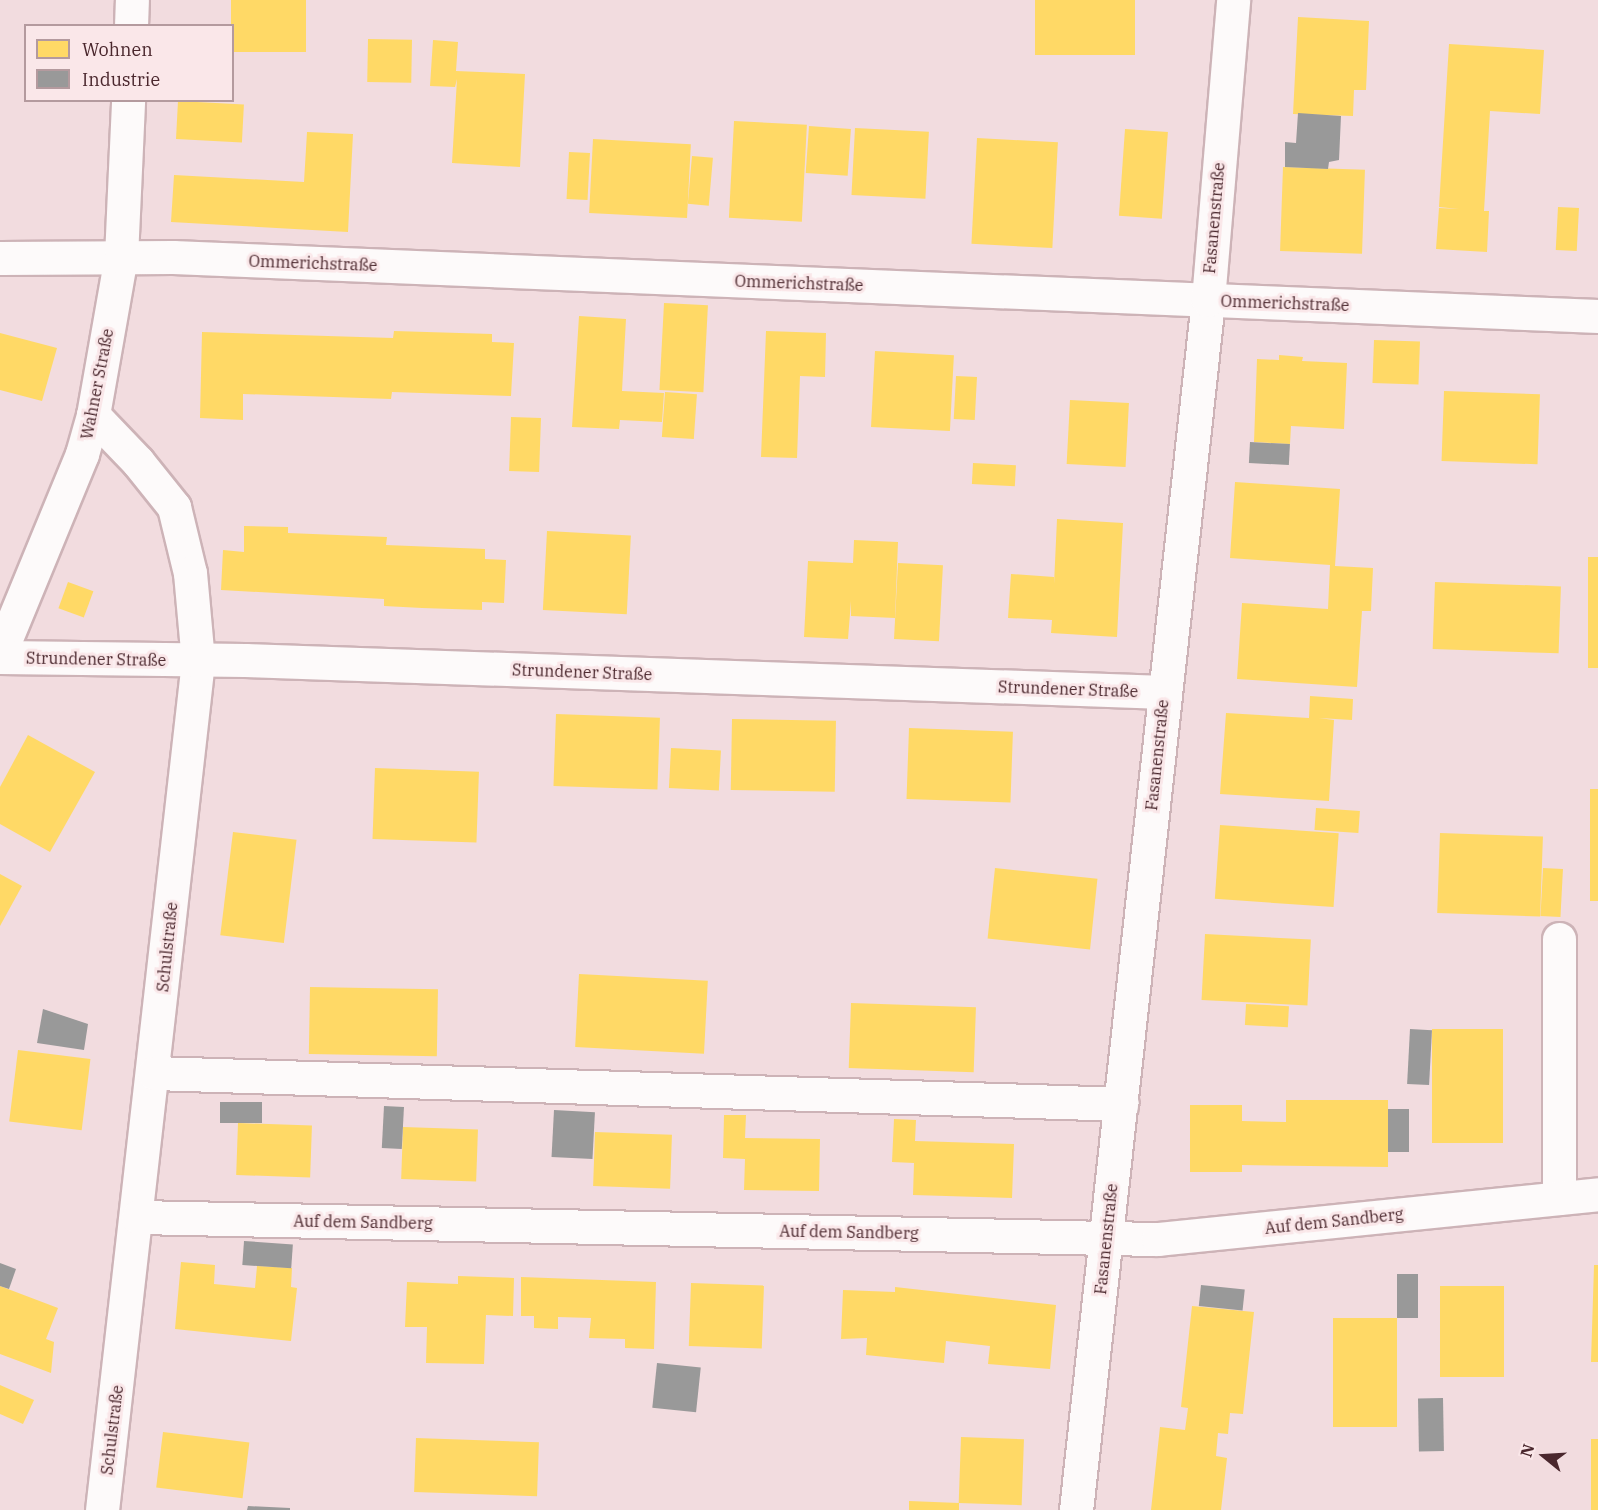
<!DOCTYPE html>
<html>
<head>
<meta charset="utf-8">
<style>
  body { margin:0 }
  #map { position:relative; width:1598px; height:1510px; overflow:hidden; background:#f2dcdf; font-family:"IBM Plex Serif",serif }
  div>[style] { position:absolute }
  .homes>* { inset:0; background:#ffd966; transform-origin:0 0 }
  .industry>* { inset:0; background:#999; transform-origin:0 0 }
  .roads { filter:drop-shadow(2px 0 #cdb3b7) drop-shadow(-2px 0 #cdb3b7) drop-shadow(0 2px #cdb3b7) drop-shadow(0 -2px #cdb3b7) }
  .minor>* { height:33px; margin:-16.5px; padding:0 16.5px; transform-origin:16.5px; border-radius:16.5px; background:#fdfafa }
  span { translate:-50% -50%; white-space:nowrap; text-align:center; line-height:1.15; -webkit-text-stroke:6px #fae7e9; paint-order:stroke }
  .street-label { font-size:16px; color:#4a272d }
  .legend { position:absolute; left:24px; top:24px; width:210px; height:78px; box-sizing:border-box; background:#fae7e9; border:2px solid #b49a9e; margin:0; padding:8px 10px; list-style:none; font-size:18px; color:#4a272d }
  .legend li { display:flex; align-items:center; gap:12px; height:30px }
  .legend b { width:30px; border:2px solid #b49a9e }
  .north { position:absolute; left:1514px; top:1426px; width:60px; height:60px; -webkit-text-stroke:4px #fae7e9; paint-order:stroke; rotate:288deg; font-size:16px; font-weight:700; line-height:24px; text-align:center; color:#4a272d }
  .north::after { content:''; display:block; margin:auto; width:21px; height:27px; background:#4a272d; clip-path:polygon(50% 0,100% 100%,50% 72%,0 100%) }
</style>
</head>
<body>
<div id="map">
  <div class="homes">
    <i style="left:231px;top:0;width:75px;height:52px"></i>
    <i style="left:1035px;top:0;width:100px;height:55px"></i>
    <i style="clip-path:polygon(1298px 17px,1369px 21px,1366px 90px,1354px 90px,1353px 116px,1293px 114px)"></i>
    <i style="left:368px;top:39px;width:44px;height:43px;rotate:1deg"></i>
    <i style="clip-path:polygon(433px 40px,458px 42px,456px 71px,525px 74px,520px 167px,452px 163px,457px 79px,455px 87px,430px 86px)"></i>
    <i style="clip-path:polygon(1449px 44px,1544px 50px,1540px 114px,1490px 111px,1484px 211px,1489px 211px,1487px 252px,1436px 249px,1439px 208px,1459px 209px,1439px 207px)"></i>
    <i style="left:178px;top:101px;width:66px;height:38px;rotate:3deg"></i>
    <i style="left:734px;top:121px;width:73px;height:97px;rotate:3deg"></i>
    <i style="left:809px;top:126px;width:42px;height:47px;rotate:4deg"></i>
    <i style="left:855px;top:128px;width:74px;height:67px;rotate:3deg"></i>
    <i style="left:1125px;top:129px;width:43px;height:87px;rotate:4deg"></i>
    <i style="clip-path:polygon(307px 132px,353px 134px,348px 232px,171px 222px,174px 175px,304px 182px)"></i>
    <i style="left:977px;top:138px;width:81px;height:106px;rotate:3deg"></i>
    <i style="left:593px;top:139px;width:98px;height:74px;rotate:3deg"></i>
    <i style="left:569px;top:152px;width:21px;height:47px;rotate:3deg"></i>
    <i style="left:692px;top:156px;width:21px;height:48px;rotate:5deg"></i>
    <i style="left:1283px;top:167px;width:82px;height:84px;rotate:2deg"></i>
    <i style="left:1558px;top:207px;width:21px;height:43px;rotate:3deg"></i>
    <i style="left:664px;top:303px;width:44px;height:87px;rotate:3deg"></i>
    <i style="clip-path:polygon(579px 316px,626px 319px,622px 391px,664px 393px,662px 422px,620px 420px,619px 429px,572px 427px)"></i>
    <i style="clip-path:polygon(394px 331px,492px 334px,492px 342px,514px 343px,511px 396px,392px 392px,391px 399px,243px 394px,243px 420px,200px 418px,202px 332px,393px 338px)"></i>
    <i style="clip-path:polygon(766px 331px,826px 333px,825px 377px,800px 376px,797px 458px,761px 457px)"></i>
    <i style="clip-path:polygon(0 333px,57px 348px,42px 401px,0 390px)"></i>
    <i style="left:1374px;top:340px;width:46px;height:43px;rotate:2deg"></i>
    <i style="left:875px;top:351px;width:79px;height:76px;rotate:3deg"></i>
    <i style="clip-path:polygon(1279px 355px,1303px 357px,1302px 361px,1347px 363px,1344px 429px,1291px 426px,1290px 444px,1254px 442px,1257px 359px,1279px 360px)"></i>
    <i style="left:956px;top:376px;width:21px;height:43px;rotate:3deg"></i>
    <i style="left:1444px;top:391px;width:96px;height:70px;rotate:2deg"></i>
    <i style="left:665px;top:392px;width:32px;height:45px;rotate:4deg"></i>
    <i style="left:1070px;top:400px;width:59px;height:64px;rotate:3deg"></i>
    <i style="left:511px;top:417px;width:30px;height:54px;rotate:2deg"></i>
    <i style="left:973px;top:463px;width:43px;height:21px;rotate:3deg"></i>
    <i style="clip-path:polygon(1235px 482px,1340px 489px,1335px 566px,1373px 568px,1371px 611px,1362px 611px,1357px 687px,1237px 679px,1242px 603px,1328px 609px,1330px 565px,1230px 558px)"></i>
    <i style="clip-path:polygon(1057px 519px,1123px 523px,1117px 637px,1051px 633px,1052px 620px,1008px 618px,1011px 574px,1054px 577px,1054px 584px)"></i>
    <i style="clip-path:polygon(244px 526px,288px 527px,288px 533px,387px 537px,386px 545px,485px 549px,485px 559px,506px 560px,504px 603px,482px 602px,482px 610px,422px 608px,384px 606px,384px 599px,221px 590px,223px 550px,244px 552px)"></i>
    <i style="left:547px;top:531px;width:84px;height:79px;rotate:3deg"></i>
    <i style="clip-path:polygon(854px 540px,898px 542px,895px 618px,851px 616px,851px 601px,848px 639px,804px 637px,808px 561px,853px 563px)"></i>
    <i style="left:1588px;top:557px;width:10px;height:111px"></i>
    <i style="left:898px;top:563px;width:45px;height:76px;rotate:3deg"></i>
    <i style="left:68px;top:582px;width:27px;height:28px;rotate:20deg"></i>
    <i style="left:1435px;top:582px;width:126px;height:67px;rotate:2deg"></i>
    <i style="clip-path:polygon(1310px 696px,1353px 699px,1352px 720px,1319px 718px,1334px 720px,1329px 801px,1220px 794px,1226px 713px,1309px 718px)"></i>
    <i style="left:556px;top:714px;width:104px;height:72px;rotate:2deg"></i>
    <i style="left:732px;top:719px;width:104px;height:71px;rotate:1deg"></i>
    <i style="left:909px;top:728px;width:104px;height:71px;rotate:2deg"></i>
    <i style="clip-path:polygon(28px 735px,95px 772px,50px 852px,0 824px,0 787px)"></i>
    <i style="left:671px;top:748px;width:50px;height:40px;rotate:3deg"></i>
    <i style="left:375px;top:768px;width:104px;height:71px;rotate:2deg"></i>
    <i style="left:1590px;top:789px;width:8px;height:112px"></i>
    <i style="left:1316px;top:808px;width:44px;height:22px;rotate:4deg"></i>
    <i style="left:1220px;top:825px;width:119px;height:74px;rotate:4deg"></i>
    <i style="left:233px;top:832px;width:64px;height:104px;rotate:7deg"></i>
    <i style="left:1440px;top:833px;width:103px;height:80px;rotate:2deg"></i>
    <i style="left:995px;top:868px;width:103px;height:71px;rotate:6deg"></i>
    <i style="left:1543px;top:868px;width:20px;height:48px;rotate:3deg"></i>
    <i style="clip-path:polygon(0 874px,22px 886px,0 926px)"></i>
    <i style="left:1205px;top:934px;width:106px;height:66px;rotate:3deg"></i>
    <i style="left:579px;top:974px;width:129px;height:73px;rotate:3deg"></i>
    <i style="left:310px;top:987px;width:128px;height:67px;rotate:1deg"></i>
    <i style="left:851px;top:1003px;width:125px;height:65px;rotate:2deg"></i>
    <i style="left:1246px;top:1004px;width:43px;height:21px;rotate:3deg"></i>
    <i style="left:1503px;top:1029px;width:114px;height:71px;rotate:90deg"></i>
    <i style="left:18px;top:1050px;width:73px;height:72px;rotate:7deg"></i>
    <i style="clip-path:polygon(1286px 1100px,1388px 1100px,1388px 1167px,1242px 1165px,1242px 1172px,1190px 1172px,1190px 1105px,1242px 1105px,1242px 1121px,1286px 1122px)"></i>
    <i style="clip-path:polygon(724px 1115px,746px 1115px,745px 1138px,820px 1139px,819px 1191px,744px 1190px,745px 1159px,723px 1158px)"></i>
    <i style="clip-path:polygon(894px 1119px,916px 1120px,915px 1141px,1014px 1144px,1012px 1198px,913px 1195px,914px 1163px,892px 1162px)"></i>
    <i style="left:238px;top:1123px;width:74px;height:52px;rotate:2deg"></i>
    <i style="left:403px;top:1127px;width:75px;height:52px;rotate:2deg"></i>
    <i style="left:595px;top:1132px;width:77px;height:54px;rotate:2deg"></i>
    <i style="clip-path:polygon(181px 1262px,215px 1265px,214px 1284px,255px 1288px,257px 1266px,292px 1268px,291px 1287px,297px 1288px,291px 1341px,175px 1329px)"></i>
    <i style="clip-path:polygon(1594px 1265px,1598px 1265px,1598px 1362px,1591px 1362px)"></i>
    <i style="clip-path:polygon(458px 1276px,514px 1278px,513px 1316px,486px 1315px,484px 1364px,426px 1363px,427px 1327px,405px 1327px,407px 1282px,458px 1284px)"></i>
    <i style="clip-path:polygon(521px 1277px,656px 1282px,654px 1349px,625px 1348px,625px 1339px,589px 1338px,591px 1318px,558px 1317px,558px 1329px,534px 1328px,534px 1316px,521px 1316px)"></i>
    <i style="left:691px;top:1283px;width:73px;height:63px;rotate:2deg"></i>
    <i style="clip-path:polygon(0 1286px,58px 1308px,46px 1339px,54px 1342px,51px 1373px,0 1354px)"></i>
    <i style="left:1440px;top:1286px;width:64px;height:91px"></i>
    <i style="clip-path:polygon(895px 1287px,1056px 1305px,1050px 1369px,988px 1364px,990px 1346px,946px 1341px,944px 1363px,866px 1355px,867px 1338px,841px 1339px,843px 1290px,895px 1292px)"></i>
    <i style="clip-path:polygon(1192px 1306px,1254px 1312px,1243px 1414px,1230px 1413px,1228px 1434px,1218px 1433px,1216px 1456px,1227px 1458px,1221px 1510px,1151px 1510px,1160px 1427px,1185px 1430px,1188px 1408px,1181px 1407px)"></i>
    <i style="left:1333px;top:1318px;width:64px;height:109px"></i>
    <i style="clip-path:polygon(0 1385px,34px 1400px,23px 1424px,0 1414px)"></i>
    <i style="left:163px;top:1432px;width:87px;height:56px;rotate:7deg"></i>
    <i style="left:961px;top:1437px;width:63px;height:66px;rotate:2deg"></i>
    <i style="left:416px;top:1438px;width:123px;height:54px;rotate:2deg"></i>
    <i style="left:1591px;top:1439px;width:7px;height:71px"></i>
    <i style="clip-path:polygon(909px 1501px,959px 1503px,959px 1510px,909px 1510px)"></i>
  </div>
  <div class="industry">
    <i style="clip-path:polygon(1298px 113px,1341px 116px,1339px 160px,1329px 162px,1328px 169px,1285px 167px,1285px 142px,1296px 143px)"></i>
    <i style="left:1250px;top:442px;width:40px;height:21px;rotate:3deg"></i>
    <i style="clip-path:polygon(43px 1009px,88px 1024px,84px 1050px,37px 1043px)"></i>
    <i style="left:1410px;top:1029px;width:22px;height:55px;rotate:3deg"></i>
    <i style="left:220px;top:1102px;width:42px;height:21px"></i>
    <i style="left:384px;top:1106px;width:20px;height:42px;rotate:3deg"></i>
    <i style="left:1388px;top:1109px;width:21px;height:43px"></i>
    <i style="left:554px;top:1110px;width:41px;height:47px;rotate:3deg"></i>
    <i style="left:244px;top:1241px;width:49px;height:24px;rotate:4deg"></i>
    <i style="clip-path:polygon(0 1263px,16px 1269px,9px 1289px,0 1286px)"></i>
    <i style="left:1418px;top:1274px;width:44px;height:21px;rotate:90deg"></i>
    <i style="left:1201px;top:1285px;width:44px;height:21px;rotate:6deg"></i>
    <i style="left:657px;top:1363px;width:44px;height:45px;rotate:6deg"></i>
    <i style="left:1443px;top:1398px;width:53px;height:25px;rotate:89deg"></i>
    <i style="clip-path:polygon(248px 1506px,290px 1508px,290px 1510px,247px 1510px)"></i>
  </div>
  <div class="roads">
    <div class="minor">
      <i style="left:131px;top:26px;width:26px;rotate:-88deg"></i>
      <i style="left:0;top:258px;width:173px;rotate:-0.3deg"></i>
      <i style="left:173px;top:257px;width:1426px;rotate:2.37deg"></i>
      <i style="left:93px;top:415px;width:65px;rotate:46.2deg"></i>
      <i style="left:138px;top:462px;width:58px;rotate:51.3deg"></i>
      <i style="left:174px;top:507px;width:68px;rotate:76.4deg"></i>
      <i style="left:190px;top:573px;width:88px;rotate:84.8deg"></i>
      <i style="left:198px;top:661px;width:854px;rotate:96.45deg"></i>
      <i style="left:0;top:653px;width:215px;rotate:-67.6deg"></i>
      <i style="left:82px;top:454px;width:41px;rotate:-74.2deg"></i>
      <i style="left:93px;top:415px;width:160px;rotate:-80deg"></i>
      <i style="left:121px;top:257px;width:157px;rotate:-87.4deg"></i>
      <i style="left:0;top:657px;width:245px;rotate:0.7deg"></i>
      <i style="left:245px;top:660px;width:920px;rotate:1.99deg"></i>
      <i style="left:154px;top:1073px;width:968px;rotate:1.83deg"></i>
      <i style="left:1559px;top:1198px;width:259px;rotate:-90deg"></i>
      <i style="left:138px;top:1217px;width:1020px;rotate:1.24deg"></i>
      <i style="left:1158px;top:1239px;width:442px;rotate:-5.8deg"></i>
      <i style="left:1076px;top:1510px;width:1217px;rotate:-83.77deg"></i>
      <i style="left:1208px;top:300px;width:301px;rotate:-85.2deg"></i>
    </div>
  </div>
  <div class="street-label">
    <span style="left:1214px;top:218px;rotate:-85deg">Fasanenstraße</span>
    <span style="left:313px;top:263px;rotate:2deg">Ommerichstraße</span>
    <span style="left:799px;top:283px;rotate:2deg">Ommerichstraße</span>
    <span style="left:1285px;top:303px;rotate:2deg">Ommerichstraße</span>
    <span style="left:97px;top:384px;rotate:-79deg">Wahner Straße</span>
    <span style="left:96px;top:659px;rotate:1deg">Strundener Straße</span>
    <span style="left:582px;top:672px;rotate:2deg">Strundener Straße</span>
    <span style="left:1068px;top:689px;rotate:2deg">Strundener Straße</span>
    <span style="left:1157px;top:755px;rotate:-84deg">Fasanenstraße</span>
    <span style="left:167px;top:947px;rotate:-84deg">Schulstraße</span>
    <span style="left:1334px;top:1221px;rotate:-6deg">Auf dem Sandberg</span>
    <span style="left:363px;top:1222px;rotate:1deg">Auf dem Sandberg</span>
    <span style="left:849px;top:1232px;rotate:1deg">Auf dem Sandberg</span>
    <span style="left:1106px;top:1239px;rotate:-84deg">Fasanenstraße</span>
    <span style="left:112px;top:1430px;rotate:-83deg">Schulstraße</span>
  </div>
  <ul class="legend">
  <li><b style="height:16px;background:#ffd966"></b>Wohnen</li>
  <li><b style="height:16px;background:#999"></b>Industrie</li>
  </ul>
  <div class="north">N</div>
</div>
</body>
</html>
